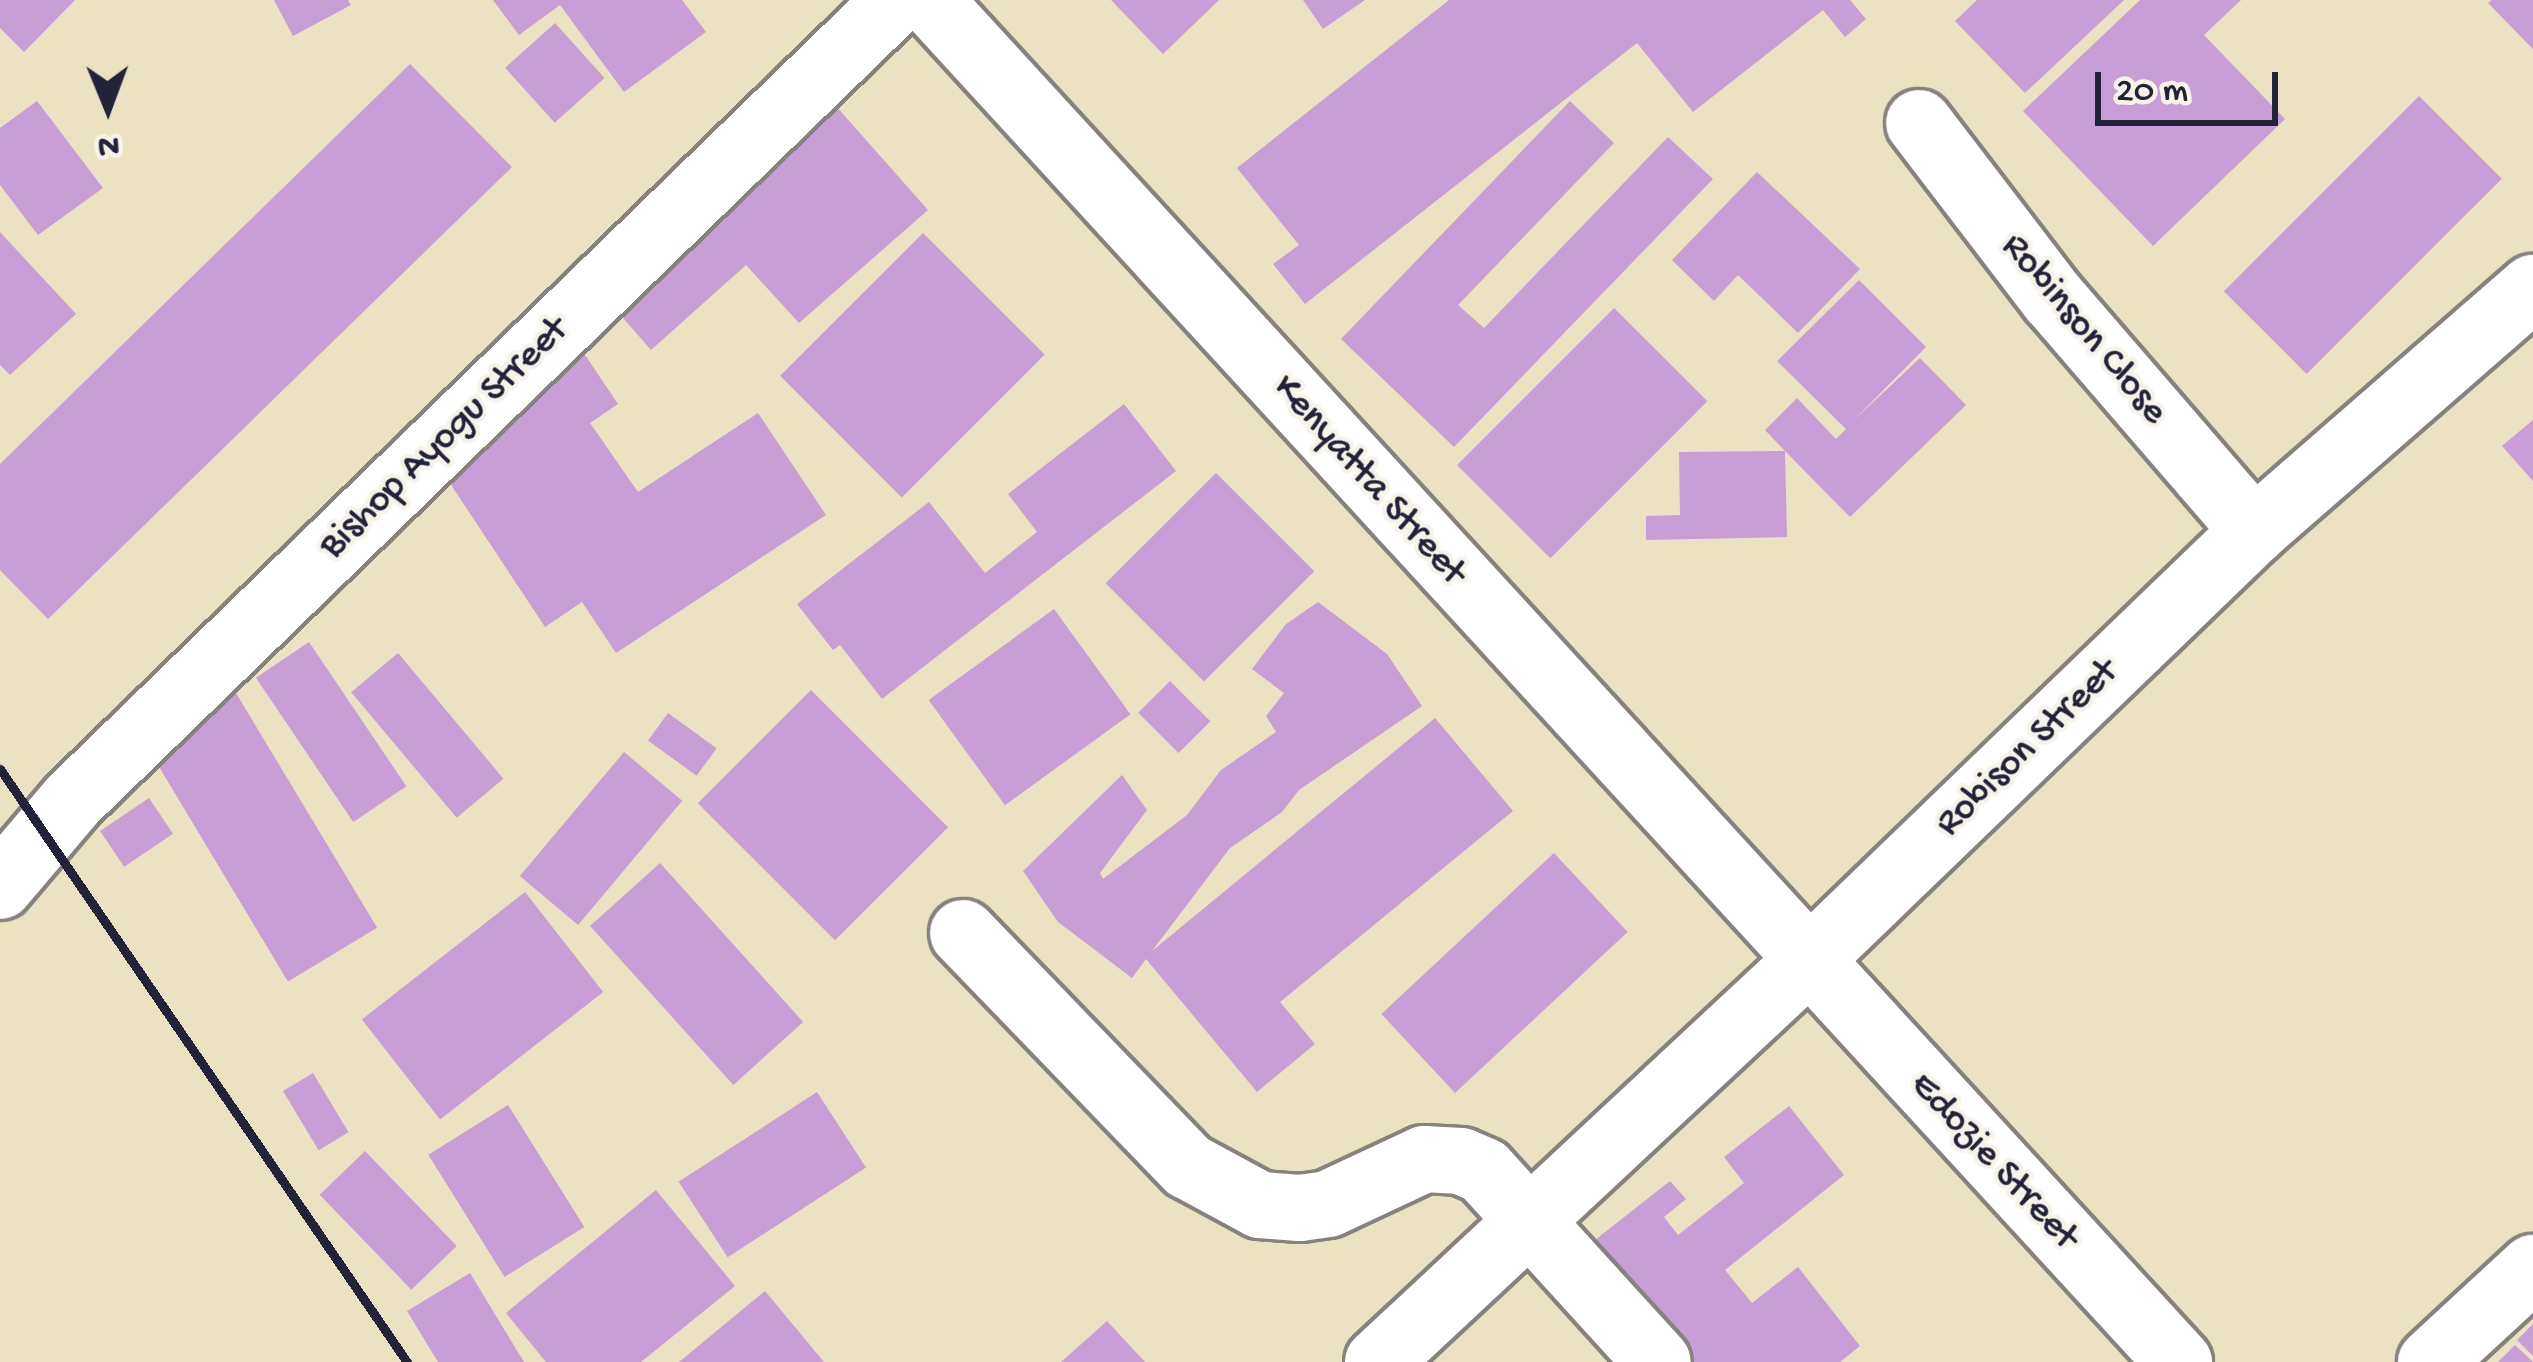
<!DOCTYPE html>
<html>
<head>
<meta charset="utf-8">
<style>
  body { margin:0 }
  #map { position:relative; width:2533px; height:1362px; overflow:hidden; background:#ebe2c2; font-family:"Gochi Hand",sans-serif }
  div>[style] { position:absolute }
  .building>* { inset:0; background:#c79ed5; transform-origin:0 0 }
  .roads { filter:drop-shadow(3px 0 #86827e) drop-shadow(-3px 0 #86827e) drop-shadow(0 3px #86827e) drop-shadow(0 -3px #86827e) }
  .street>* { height:66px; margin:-33px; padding:0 33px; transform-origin:33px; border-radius:33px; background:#fff }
  .secondary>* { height:66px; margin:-33px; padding:0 33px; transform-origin:33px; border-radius:33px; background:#fff }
  .rail>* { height:9px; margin:-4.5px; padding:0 4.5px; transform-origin:4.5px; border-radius:4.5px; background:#22223b }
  span { translate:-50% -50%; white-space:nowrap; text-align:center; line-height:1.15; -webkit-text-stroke:9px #f7f3e8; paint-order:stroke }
  .street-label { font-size:39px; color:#22223b }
  .north { position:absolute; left:48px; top:48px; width:120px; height:120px; -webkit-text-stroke:9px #f7f3e8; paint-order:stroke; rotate:179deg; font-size:33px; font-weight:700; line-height:48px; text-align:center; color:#22223b }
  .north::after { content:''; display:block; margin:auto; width:42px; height:54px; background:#22223b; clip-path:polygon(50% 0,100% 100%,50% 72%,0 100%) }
  .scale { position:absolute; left:2095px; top:72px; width:183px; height:54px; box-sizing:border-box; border:6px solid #22223b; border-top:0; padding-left:15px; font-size:36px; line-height:42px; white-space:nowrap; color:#22223b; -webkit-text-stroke:9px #f7f3e8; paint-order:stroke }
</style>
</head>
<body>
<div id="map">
  <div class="building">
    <i style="clip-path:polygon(0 0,75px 0,24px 52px,0 28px)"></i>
    <i style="clip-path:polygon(274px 0,348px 0,351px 5px,293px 36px)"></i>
    <i style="clip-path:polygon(493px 0,682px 0,706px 32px,624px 92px,560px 5px,519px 35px)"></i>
    <i style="clip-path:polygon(1111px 0,1219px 0,1163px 54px)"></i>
    <i style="clip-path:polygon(1303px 0,1365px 0,1323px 29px)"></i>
    <i style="clip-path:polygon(1449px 0,1850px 0,1866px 19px,1845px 37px,1823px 10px,1693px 112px,1637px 43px,1305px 304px,1273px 264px,1299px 245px,1237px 168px)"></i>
    <i style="clip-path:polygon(1977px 0,2124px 0,2025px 93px,1955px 21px)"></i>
    <i style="clip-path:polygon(2140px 0,2241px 0,2204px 35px,2285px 119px,2153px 246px,2023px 111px)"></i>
    <i style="clip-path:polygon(2492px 0,2533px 0,2533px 49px,2488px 3px)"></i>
    <i style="left:555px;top:23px;width:74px;height:67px;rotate:48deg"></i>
    <i style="clip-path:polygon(410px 64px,512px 167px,48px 619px,0 570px,0 464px)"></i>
    <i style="left:2419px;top:96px;width:117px;height:276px;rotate:45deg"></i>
    <i style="clip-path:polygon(37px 101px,103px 188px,38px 235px,0 185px,0 128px)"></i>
    <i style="clip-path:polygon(1570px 101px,1614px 143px,1458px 305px,1484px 328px,1668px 137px,1713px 179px,1454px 447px,1341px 339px)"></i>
    <i style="clip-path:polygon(835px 105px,928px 210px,799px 323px,746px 265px,651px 350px,610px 303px)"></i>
    <i style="clip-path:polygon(1757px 172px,1860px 269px,1798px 333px,1738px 275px,1714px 301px,1672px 260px)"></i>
    <i style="clip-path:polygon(0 232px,76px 314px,10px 375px,0 365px)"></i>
    <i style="left:923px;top:233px;width:172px;height:202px;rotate:45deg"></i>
    <i style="clip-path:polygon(1859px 280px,1926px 347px,1853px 421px,1920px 358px,1966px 405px,1850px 517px,1785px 451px,1787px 537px,1646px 540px,1646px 516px,1680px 515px,1679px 452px,1785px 451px,1765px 430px,1797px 398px,1836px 439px,1846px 429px,1777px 361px)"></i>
    <i style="left:1614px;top:308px;width:132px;height:222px;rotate:45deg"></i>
    <i style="clip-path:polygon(581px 349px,618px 404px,590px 423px,638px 492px,758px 413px,826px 515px,616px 653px,582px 602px,545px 627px,432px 456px)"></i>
    <i style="clip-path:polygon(1124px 404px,1176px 471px,882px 699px,840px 645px,833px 650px,797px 604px,929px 502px,985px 573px,1037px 532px,1008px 494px)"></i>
    <i style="clip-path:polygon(2533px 420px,2533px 481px,2502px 446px)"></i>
    <i style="left:1216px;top:473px;width:139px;height:156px;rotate:45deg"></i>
    <i style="clip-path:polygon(1318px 602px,1387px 654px,1422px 706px,1299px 790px,1282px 812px,1230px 848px,1152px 951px,1435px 718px,1513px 811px,1280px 1002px,1315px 1044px,1257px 1092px,1146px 959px,1132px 978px,1058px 922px,1023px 871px,1122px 775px,1147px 810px,1100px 873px,1103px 879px,1187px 815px,1221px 770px,1276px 732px,1266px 716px,1284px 693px,1252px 669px,1286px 624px)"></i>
    <i style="left:1054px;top:609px;width:130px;height:155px;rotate:54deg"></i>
    <i style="left:309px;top:642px;width:174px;height:64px;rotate:56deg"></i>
    <i style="left:398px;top:653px;width:164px;height:61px;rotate:50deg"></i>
    <i style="left:1170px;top:681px;width:57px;height:45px;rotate:45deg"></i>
    <i style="left:811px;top:690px;width:194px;height:160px;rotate:45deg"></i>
    <i style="left:236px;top:693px;width:274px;height:104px;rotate:59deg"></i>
    <i style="left:668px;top:713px;width:60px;height:34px;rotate:36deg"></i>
    <i style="left:624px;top:752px;width:76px;height:162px;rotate:40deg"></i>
    <i style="left:149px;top:798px;width:43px;height:59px;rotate:56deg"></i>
    <i style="left:1554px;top:853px;width:108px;height:236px;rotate:47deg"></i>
    <i style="left:660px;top:863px;width:214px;height:94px;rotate:48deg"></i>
    <i style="left:525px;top:892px;width:127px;height:207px;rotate:52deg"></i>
    <i style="left:313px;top:1073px;width:69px;height:35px;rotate:59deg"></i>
    <i style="left:817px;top:1092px;width:90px;height:165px;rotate:57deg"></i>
    <i style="left:508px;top:1105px;width:144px;height:94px;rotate:58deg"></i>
    <i style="clip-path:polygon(1789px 1106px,1844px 1175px,1725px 1270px,1752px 1303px,1798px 1267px,1860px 1346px,1840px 1362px,1684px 1362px,1590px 1244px,1670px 1181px,1686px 1199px,1664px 1217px,1678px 1235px,1744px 1183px,1724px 1157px)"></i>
    <i style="left:365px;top:1151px;width:132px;height:63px;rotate:46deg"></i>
    <i style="clip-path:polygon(656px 1190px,735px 1286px,641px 1362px,546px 1362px,506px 1313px)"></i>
    <i style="clip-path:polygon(470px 1273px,524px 1362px,438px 1362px,407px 1311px)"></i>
    <i style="clip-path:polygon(765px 1291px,824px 1362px,679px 1362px)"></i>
    <i style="clip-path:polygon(1107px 1321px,1145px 1362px,1061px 1362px)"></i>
    <i style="clip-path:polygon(2533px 1324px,2533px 1356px,2517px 1340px)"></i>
    <i style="clip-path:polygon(2515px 1345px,2533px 1362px,2498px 1362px)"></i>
  </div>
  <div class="roads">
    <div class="street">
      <i style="left:1919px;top:123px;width:220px;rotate:52.6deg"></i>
      <i style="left:2053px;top:298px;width:308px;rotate:49.2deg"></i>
      <i style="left:963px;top:933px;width:324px;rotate:46deg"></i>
      <i style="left:1188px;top:1166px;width:82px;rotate:28.4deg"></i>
      <i style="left:1260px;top:1205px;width:40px;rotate:4.3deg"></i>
      <i style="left:1300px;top:1208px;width:28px;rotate:-8deg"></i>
      <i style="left:1328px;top:1204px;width:106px;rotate:-25.1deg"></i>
      <i style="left:1424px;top:1159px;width:37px;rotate:3deg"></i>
      <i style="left:1461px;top:1161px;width:25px;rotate:23deg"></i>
      <i style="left:1484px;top:1171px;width:258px;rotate:47.7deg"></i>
      <i style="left:2431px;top:1362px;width:139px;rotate:-42.7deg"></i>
    </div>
    <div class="secondary">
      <i style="left:929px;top:0;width:1849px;rotate:47.46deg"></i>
      <i style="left:0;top:886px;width:111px;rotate:-49.7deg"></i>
      <i style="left:72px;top:801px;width:1150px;rotate:-44.15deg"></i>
      <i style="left:1378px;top:1362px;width:587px;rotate:-43deg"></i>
      <i style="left:1807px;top:962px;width:621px;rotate:-43.96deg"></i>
      <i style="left:2254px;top:531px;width:370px;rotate:-41.1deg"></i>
    </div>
  </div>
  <div class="rail">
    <i style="left:0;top:769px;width:719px;rotate:55.54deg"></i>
  </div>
  <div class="street-label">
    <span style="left:2083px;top:330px;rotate:50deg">Robinson Close</span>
    <span style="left:445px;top:439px;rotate:-44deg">Bishop Ayogu Street</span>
    <span style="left:1368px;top:481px;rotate:48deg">Kenyatta Street</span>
    <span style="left:2028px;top:749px;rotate:-44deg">Robison Street</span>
    <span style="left:1993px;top:1162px;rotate:47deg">Edozie Street</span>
  </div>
  <div class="north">N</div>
  <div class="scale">20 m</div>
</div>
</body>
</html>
